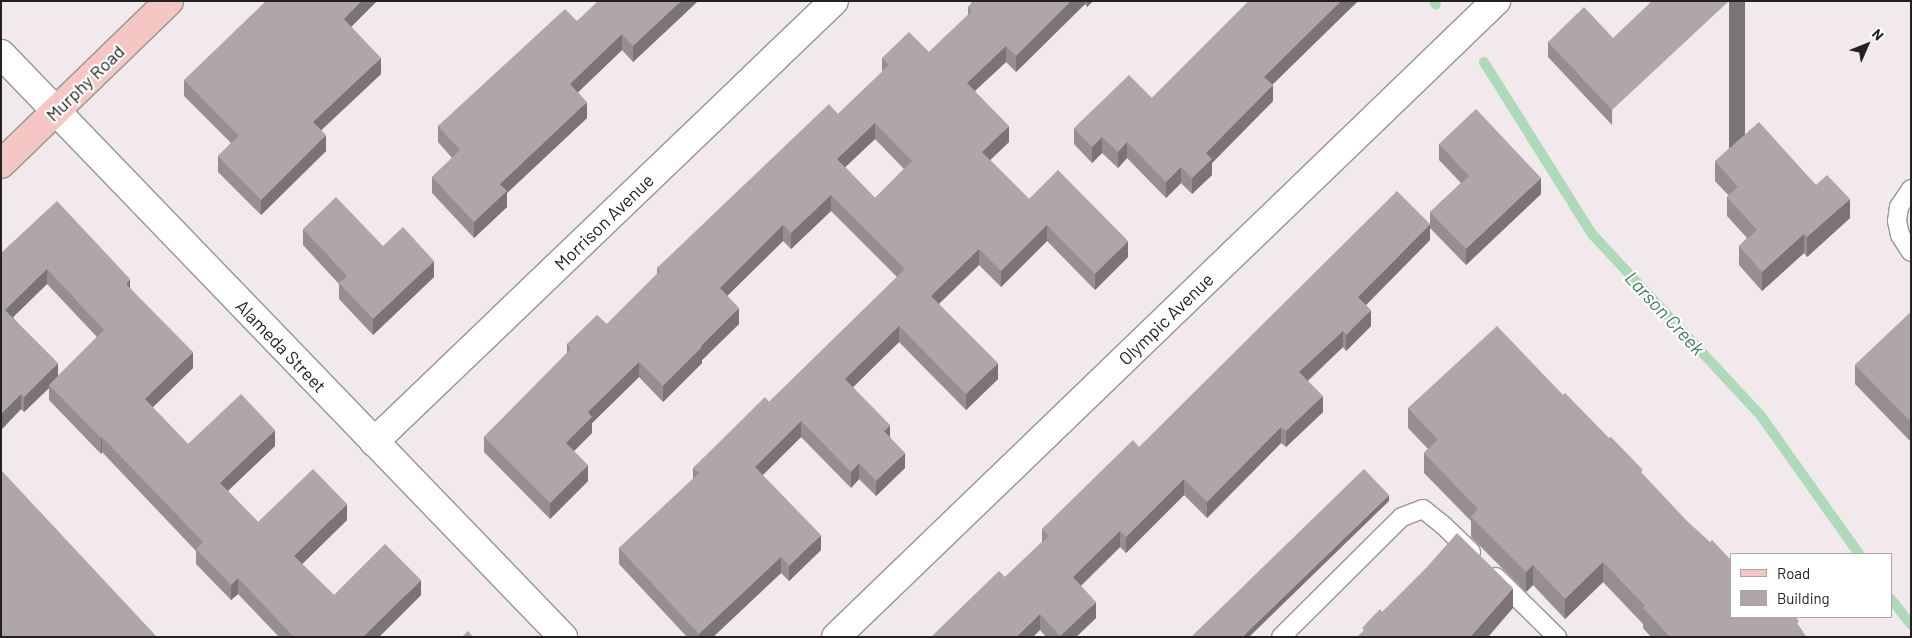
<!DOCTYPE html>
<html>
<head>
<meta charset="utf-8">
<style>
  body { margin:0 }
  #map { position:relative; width:1912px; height:638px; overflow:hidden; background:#f1e9ec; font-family:Barlow,sans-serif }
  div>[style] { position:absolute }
  .stream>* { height:10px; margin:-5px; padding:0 5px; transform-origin:5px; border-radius:5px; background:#aedab9 }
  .roads { filter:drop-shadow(1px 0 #969696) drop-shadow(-1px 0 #969696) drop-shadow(0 1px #969696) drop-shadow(0 -1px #969696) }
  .lane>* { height:18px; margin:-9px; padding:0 9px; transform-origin:9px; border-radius:9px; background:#fff }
  .street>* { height:28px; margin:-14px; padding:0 14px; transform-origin:14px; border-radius:14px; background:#fff }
  .secondary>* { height:28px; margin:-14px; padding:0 14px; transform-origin:14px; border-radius:14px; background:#f5c7c4 }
  .wall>* { inset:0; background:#968e92 }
  .shaded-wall>* { inset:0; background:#7a7477; transform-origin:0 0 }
  .building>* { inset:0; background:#afa5aa }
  span { translate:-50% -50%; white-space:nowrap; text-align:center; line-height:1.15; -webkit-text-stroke:4.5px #fff; paint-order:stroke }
  .street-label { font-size:18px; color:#222 }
  .water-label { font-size:19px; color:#417c60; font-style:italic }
  .frame { position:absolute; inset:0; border:2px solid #222; pointer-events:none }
  .legend { position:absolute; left:1730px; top:553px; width:162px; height:65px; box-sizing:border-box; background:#fff; border:1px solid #a7a7a7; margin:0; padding:6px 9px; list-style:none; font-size:15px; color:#222 }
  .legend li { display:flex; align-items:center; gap:10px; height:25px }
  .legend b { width:25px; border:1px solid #a7a7a7 }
  .north { position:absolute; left:1842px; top:20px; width:50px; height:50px; -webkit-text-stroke:4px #fff; paint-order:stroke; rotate:46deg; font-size:14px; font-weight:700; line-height:20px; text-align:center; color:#222 }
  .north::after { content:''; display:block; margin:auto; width:18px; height:22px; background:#222; clip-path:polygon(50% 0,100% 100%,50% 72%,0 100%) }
</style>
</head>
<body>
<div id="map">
  <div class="stream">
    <i style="left:1434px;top:1px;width:4px;rotate:63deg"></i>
    <i style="left:1484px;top:62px;width:203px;rotate:57.9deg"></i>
    <i style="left:1592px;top:234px;width:248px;rotate:47.1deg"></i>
    <i style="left:1761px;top:416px;width:169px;rotate:54.6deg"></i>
    <i style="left:1891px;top:599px;width:33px;rotate:52deg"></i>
  </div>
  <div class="roads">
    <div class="lane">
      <i style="left:1911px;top:189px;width:22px;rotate:124deg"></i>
      <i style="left:1899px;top:207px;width:14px;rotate:98deg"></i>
      <i style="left:1897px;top:221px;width:14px;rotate:78deg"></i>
      <i style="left:1900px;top:235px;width:20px;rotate:57deg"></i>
      <i style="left:1496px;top:577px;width:86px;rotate:44.5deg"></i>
      <i style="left:1281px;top:637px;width:170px;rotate:-44.8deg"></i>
      <i style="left:1402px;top:517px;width:22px;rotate:-21deg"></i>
      <i style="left:1423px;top:509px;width:26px;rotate:39deg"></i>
      <i style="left:1443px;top:525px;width:39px;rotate:44deg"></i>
    </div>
    <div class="street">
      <i style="left:1px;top:54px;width:810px;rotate:46.05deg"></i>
      <i style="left:374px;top:442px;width:637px;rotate:-43.79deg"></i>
      <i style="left:836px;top:637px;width:917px;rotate:-43.94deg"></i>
    </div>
    <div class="secondary">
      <i style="left:1px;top:164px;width:234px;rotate:-44.1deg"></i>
    </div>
  </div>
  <div class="wall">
    <i style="clip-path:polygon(377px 1px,351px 27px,381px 74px,321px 130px,326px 151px,261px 215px,218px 172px,218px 156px,231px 143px,184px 96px,184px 80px)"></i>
    <i style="clip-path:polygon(698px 1px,633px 62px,622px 50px,578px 92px,587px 118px,507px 193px,507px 207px,474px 238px,432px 193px,432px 177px,452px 158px,438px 142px,438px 126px,577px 21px)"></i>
    <i style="clip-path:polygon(evenodd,973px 1px,1093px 1px,1087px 7px,1085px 4px,1016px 72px,1006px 62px,975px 91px,1009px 142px,990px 160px,1029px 199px,1128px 257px,1095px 290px,1047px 241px,1001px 287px,979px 265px,939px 304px,998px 379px,966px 410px,899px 342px,853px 387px,890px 437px,905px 468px,876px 496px,859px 479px,851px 488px,801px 437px,762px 475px,821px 550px,789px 581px,781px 573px,713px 637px,687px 637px,619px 564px,619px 548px,693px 479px,693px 468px,769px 402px,897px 277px,831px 211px,791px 249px,783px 241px,727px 296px,739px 324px,702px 360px,702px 363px,663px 402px,639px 377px,592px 423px,592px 433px,574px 451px,588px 481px,550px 519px,484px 452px,484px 437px,567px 353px,567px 344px,607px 324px,657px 274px,657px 268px,838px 114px,882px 72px,882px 58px,929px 52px,968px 15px,968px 7px,973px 1px,875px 139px,904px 169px,875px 198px,845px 167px,875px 139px)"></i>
    <i style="clip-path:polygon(1249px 1px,1358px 1px,1272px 84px,1273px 101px,1212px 163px,1212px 175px,1192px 194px,1181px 183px,1166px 198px,1127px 158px,1118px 168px,1102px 153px,1092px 163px,1074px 144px,1074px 128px,1152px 98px)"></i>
    <i style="clip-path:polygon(1613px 38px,1612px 125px,1548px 57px,1548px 42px)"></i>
    <i style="clip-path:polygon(1439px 144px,1541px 194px,1466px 265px,1430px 228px,1430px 212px,1461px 183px,1439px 160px)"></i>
    <i style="clip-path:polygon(1715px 161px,1816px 185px,1850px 218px,1807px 257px,1804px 253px,1762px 291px,1739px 265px,1739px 246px,1747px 238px,1727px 216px,1727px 197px,1729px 196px,1715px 181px)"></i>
    <i style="clip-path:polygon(303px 229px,383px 246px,434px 277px,373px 335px,339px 299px,339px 284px,303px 245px)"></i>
    <i style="clip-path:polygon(1430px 240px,1366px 305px,1371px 326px,1346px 351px,1343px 347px,1308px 381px,1323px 412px,1286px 447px,1281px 443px,1207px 518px,1184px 495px,1126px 553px,1120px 547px,1081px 586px,1096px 618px,1076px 637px,1046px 637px,1040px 630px,1005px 577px,1042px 542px,1042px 529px,1139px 447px)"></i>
    <i style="clip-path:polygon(evenodd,1px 253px,130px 288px,193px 368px,152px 407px,188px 444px,275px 446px,228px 491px,258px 522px,347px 520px,302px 564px,334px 595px,421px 595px,379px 637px,279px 637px,238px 594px,231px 600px,196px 564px,196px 551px,102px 452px,101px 454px,49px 400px,49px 388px,24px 412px,21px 409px,1px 430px,1px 253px,47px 284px,97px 337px,58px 376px,13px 317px,47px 284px)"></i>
    <i style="clip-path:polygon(1911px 312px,1911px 442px,1855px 384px,1855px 365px)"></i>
    <i style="clip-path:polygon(1563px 395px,1643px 475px,1731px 617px,1799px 626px,1806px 637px,1651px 637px,1643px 628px,1643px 624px,1603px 582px,1565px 619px,1533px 585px,1526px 592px,1471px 537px,1471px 521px,1424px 473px,1424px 453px,1428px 449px,1408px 428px,1408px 408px)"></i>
  </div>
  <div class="shaded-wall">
    <i style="clip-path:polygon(361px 1px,377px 1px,344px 34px,344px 19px)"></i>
    <i style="clip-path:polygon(681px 1px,698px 1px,633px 62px,633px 46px)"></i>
    <i style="clip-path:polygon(1071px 1px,1085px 1px,1085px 4px,1016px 72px,1016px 56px)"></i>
    <i style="clip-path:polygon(1087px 1px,1093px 1px,1087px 7px)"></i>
    <i style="clip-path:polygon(1341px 1px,1358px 1px,1264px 93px,1264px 77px)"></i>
    <i style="left:1729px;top:1px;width:16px;height:160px"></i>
    <i style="clip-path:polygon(622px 34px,622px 50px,570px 100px,570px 84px)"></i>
    <i style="clip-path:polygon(1006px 46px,1006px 62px,967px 98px,967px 83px)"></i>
    <i style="clip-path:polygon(381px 58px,381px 74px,313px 138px,313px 122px)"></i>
    <i style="clip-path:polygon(1273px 85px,1273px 101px,1212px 163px,1212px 175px,1192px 194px,1192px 178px,1206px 153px)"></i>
    <i style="clip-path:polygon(587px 102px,587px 118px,507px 193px,507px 207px,474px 238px,474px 222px,500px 184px)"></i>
    <i style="clip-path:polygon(875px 123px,875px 139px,837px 175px,837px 159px)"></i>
    <i style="clip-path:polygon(1009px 126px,1009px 142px,982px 168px,982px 152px)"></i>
    <i style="clip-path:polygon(326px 135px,326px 151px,261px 215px,261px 200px)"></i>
    <i style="clip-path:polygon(1102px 137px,1102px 153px,1092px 163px,1092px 147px)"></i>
    <i style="clip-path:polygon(1127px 142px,1127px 158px,1118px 168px,1118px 152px)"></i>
    <i style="clip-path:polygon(1181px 167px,1181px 183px,1166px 198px,1166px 182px)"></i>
    <i style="clip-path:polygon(1541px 178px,1541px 194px,1466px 265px,1466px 249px)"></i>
    <i style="clip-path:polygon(831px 195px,831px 211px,791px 249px,791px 233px)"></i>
    <i style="clip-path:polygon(1850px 199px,1850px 218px,1807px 257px,1807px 237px)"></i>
    <i style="clip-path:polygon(1430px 224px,1430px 240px,1358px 313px,1358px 297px)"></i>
    <i style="clip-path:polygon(783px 225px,783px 241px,720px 303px,720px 288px)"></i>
    <i style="clip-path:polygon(1047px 225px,1047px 241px,1001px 287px,1001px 271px)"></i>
    <i style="clip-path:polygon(1804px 234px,1804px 253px,1762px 291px,1762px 272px)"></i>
    <i style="clip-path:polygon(1128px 241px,1128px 257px,1095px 290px,1095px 274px)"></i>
    <i style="clip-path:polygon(979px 249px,979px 265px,931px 311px,931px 296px)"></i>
    <i style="clip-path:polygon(434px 261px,434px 277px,373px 335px,373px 319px)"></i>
    <i style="clip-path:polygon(47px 269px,47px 284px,5px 325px,5px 310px)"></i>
    <i style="clip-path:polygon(130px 279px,130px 295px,126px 284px)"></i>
    <i style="clip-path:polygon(739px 308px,739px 324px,702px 360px,702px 363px,663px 402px,663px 386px,701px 346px)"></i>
    <i style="clip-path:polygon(1371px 310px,1371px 326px,1346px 351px,1346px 335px)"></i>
    <i style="clip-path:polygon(899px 326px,899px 342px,845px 395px,845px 379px)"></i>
    <i style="clip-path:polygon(1343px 331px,1343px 347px,1299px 388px,1299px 372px)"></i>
    <i style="clip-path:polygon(193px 352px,193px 368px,145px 415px,145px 399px)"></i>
    <i style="clip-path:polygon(639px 362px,639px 377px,592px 423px,592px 433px,566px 459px,566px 443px,588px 412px)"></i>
    <i style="clip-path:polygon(58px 363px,58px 378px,49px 385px,49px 388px,24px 412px,24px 397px)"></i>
    <i style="clip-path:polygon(998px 363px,998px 379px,966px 410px,966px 394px)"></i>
    <i style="clip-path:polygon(21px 394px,21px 409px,1px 430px,1px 414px)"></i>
    <i style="clip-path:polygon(1323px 396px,1323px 412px,1286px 447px,1286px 431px)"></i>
    <i style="clip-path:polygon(801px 421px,801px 437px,755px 483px,755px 467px)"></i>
    <i style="clip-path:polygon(890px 425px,890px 441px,884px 431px)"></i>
    <i style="clip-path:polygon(1281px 427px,1281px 443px,1207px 518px,1207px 502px)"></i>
    <i style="clip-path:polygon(275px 430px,275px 446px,220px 498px,220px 483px)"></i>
    <i style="clip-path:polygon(102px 437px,102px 452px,101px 454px,101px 438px)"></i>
    <i style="clip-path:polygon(905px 453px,905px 468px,876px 496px,876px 481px)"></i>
    <i style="clip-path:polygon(859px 463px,859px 479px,851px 488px,851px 472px)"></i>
    <i style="clip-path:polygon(588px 465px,588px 481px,550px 519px,550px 503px)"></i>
    <i style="clip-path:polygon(1184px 479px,1184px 495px,1126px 553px,1126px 537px)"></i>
    <i style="clip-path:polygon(1389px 495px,1389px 501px,1249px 637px,1242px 637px)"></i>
    <i style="clip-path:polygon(347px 504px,347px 520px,294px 572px,294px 556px)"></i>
    <i style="clip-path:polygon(1120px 531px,1120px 547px,1073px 593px,1073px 577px)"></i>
    <i style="clip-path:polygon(821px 535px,821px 550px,789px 581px,789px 566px)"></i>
    <i style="clip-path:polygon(781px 557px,781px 573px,713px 637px,699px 637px,699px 634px)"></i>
    <i style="clip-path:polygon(1603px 562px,1603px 582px,1565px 619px,1565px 599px)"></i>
    <i style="clip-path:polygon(1533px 565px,1533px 585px,1526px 592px,1526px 572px)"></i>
    <i style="clip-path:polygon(238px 578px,238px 594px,231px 600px,231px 585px)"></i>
    <i style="clip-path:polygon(421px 580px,421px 595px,379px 637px,363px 637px)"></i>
    <i style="clip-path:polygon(1513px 588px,1513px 608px,1488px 637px,1470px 637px)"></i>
    <i style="clip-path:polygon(1096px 602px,1096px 618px,1076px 637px,1060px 637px)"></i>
    <i style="clip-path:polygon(1040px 614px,1040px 630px,1033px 637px,1016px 637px)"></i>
  </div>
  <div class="building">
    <i style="clip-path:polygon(266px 1px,361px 1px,344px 19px,381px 58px,313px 122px,326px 135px,261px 200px,218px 156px,239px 136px,184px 80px)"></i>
    <i style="clip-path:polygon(598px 1px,681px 1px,633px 46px,622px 34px,570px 84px,587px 102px,500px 184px,507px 191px,474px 222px,432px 177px,460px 150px,438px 126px,565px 9px,577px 21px)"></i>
    <i style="clip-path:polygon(evenodd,973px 1px,1071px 1px,1016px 56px,1006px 46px,967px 83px,1009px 126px,982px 152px,1029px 199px,1058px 170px,1128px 241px,1095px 274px,1047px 225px,1001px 271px,979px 249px,931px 296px,998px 363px,966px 394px,899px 326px,845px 379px,890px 425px,884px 431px,905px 453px,876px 481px,859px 463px,851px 472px,801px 421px,755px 467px,821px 535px,789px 566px,781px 557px,699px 634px,619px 548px,699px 473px,693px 468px,765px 397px,769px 402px,905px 269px,831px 195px,791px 233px,783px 225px,720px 288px,739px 308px,701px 346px,702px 347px,663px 386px,639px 362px,588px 412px,592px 417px,566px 443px,588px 465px,550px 503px,484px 437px,571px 349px,567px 344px,597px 315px,607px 324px,660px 271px,657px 268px,829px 104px,838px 114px,889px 65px,882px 58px,909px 32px,929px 52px,972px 11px,968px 7px,973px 1px,875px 123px,912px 161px,875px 198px,837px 159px,875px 123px)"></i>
    <i style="clip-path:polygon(1249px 1px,1341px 1px,1264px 77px,1273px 85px,1206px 153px,1212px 159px,1192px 178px,1181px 167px,1166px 182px,1127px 142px,1118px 152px,1102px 137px,1092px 147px,1074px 128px,1129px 75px,1152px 98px)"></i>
    <i style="clip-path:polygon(1652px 1px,1729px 1px,1612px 110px,1548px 42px,1584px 7px,1613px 38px)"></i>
    <i style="clip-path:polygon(1476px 109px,1541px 178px,1466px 249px,1430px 212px,1469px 176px,1439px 144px)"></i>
    <i style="clip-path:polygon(1759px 122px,1816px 185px,1827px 175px,1850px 199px,1807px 237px,1804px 234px,1762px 272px,1739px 246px,1757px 230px,1727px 197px,1738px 187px,1715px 161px)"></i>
    <i style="clip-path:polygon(1397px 191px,1430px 224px,1358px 297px,1371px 310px,1346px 335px,1343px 331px,1299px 372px,1323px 396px,1286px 431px,1281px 427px,1207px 502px,1184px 479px,1126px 537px,1120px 531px,1073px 577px,1096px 602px,1060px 636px,1040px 614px,1016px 637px,931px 637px,999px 571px,1005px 577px,1049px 536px,1042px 529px,1133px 440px,1139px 447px)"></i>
    <i style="clip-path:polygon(336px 197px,383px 246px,403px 227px,434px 261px,373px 319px,339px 283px,347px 276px,303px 229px)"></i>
    <i style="clip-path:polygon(57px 201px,130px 279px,126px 284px,193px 352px,145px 399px,188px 444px,241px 394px,275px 430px,220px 483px,258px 522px,313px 469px,347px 504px,294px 556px,334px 595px,385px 544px,421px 580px,363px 637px,294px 637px,238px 578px,231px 585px,196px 549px,203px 542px,102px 437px,101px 438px,49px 385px,104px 330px,47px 269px,5px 310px,58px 363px,24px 397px,21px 394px,1px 414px,1px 253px)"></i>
    <i style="clip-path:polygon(1911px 312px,1911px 422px,1855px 365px)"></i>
    <i style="clip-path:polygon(1497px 326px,1563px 395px,1565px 393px,1609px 438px,1611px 437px,1643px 470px,1641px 472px,1686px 520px,1710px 542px,1712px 540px,1731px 560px,1731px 617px,1796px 617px,1799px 622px,1797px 623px,1806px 637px,1670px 637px,1643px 608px,1645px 606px,1603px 562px,1565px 599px,1533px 565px,1526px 572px,1471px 517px,1478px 509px,1424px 453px,1438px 440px,1408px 408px)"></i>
    <i style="clip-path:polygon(1364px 469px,1389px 495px,1242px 637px,1191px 637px)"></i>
    <i style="clip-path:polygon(1px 470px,157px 637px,1px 637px)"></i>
    <i style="clip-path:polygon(1457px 533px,1513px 588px,1470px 637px,1357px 637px,1364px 630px,1362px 628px,1380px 609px,1382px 612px,1427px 567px)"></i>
    <i style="clip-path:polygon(468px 631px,473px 637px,462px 637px)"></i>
  </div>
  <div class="street-label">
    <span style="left:85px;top:83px;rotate:-44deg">Murphy Road</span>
    <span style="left:604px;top:222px;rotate:-44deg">Morrison Avenue</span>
    <span style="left:1166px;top:319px;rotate:-44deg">Olympic Avenue</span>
    <span style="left:281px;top:346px;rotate:46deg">Alameda Street</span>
  </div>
  <div class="water-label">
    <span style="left:1665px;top:313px;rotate:47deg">Larson Creek</span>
  </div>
  <div class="frame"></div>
  <ul class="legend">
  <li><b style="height:6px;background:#f5c7c4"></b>Road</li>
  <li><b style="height:14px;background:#afa5aa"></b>Building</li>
  </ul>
  <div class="north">N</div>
</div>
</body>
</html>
